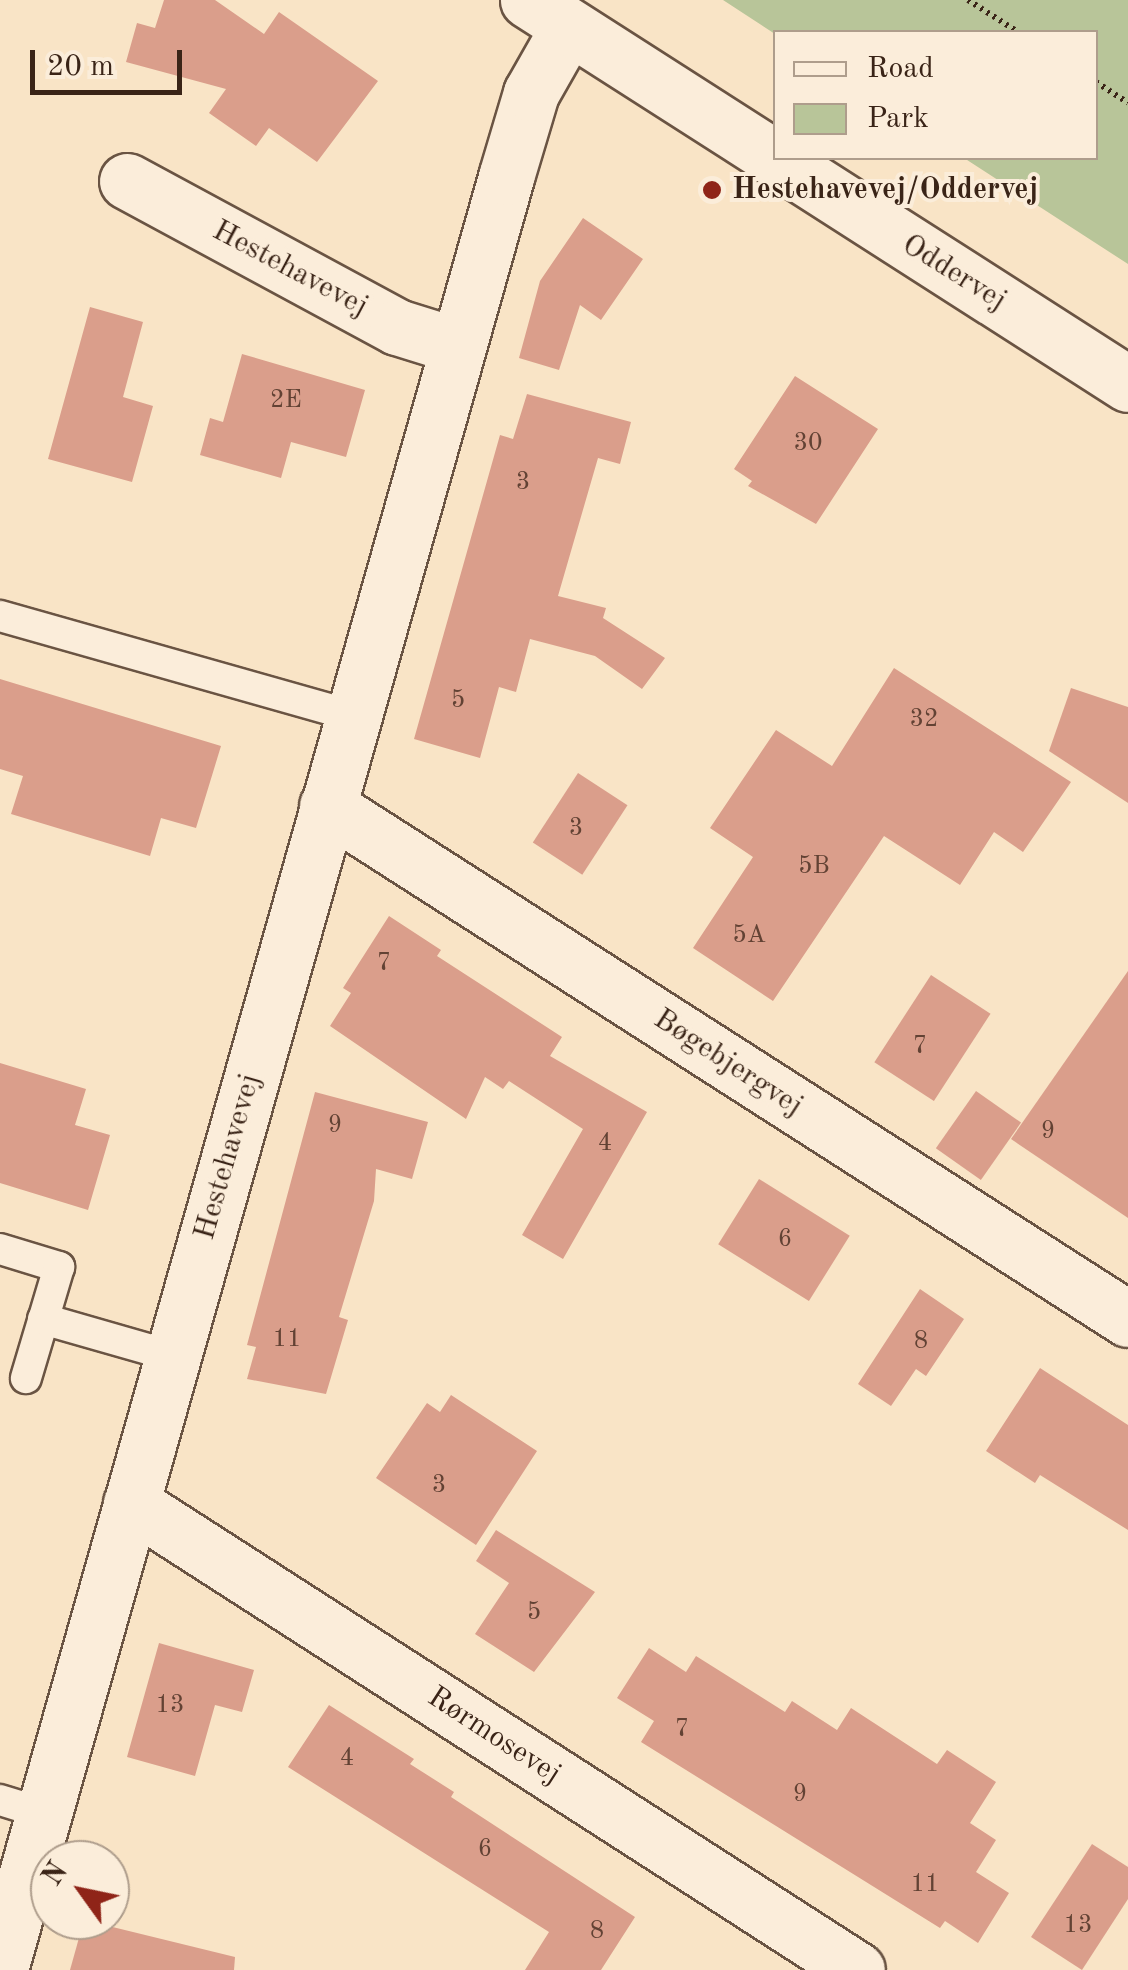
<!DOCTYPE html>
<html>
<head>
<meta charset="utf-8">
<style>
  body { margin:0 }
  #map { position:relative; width:1128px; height:1970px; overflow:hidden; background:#f9e4c6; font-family:"Old Standard TT",serif }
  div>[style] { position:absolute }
  .green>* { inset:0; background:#b8c599 }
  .building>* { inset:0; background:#da9e8b; transform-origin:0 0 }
  .path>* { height:6px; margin-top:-3px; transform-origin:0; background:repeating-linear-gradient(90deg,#3a2417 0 2.5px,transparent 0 7.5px) }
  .roads { filter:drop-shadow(2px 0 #6a5443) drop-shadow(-2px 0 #6a5443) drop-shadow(0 2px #6a5443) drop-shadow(0 -2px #6a5443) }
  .service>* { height:30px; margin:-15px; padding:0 15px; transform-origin:15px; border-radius:15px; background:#fbedda }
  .minor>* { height:55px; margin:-27.5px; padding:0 27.5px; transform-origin:27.5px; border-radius:27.5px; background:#fbedda }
  .tertiary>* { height:55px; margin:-27.5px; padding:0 27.5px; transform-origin:27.5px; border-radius:27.5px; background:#fbedda }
  .dots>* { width:28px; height:28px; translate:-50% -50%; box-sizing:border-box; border:5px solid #fbedda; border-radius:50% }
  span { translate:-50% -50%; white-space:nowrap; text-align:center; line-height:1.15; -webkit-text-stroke:8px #fbedda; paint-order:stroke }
  .number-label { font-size:25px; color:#624234 }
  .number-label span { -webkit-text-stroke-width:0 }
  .poi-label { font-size:30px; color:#3a2417; font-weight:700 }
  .left { translate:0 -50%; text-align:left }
  .street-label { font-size:30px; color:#3a2417 }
  .legend { position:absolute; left:773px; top:30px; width:325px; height:130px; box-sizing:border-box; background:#fbedda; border:2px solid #ae9d8c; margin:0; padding:12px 18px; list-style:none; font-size:30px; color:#3a2417 }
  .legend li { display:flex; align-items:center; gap:20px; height:50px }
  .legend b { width:50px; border:2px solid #ae9d8c }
  .north { position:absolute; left:30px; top:1840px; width:100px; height:100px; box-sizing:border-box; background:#fbedda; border:2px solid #ae9d8c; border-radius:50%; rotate:303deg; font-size:28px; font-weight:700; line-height:40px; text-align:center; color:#3a2417 }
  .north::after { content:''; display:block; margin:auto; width:35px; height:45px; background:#8f2418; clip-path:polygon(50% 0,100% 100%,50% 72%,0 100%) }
  .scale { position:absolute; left:30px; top:50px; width:152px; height:45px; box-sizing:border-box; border:5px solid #3a2417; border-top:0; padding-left:12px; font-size:30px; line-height:35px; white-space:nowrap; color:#3a2417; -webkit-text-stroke:8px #fbedda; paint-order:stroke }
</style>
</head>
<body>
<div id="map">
  <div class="green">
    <i style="clip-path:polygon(723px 0,1128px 0,1128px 264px,964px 158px,1096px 158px,1096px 32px,775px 34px)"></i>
  </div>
  <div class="building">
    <i style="clip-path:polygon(164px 0,215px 0,264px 34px,279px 12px,378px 81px,317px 162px,269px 128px,256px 146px,209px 113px,226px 89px,126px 62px,137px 23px,155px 28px)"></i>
    <i style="clip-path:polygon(583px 218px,643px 259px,601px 320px,580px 305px,559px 370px,519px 358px,540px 281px)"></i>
    <i style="clip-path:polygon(90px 307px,143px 322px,123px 397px,153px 406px,132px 482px,48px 459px)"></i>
    <i style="clip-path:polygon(242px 354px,365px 390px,346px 457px,291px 442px,281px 478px,200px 455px,210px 418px,223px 422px)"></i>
    <i style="clip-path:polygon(795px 376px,878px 429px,816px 524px,748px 486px,752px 481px,734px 469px)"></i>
    <i style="clip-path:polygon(527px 394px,631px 422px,620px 464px,598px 458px,558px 596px,606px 608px,603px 618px,665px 658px,642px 689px,595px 656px,530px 639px,516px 692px,499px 687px,480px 758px,414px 739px,500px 435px,513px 439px)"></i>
    <i style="clip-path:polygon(894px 668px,1071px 782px,1023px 852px,994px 832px,960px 885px,884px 836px,773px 1001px,693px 948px,753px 857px,710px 828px,776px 730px,832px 766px)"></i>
    <i style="clip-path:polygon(0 679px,221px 746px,196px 828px,161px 818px,150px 856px,11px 814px,23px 776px,0 769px)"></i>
    <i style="clip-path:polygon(1071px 688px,1128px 707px,1128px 803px,1049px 751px)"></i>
    <i style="left:578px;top:773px;width:59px;height:83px;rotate:33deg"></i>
    <i style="clip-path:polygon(389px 916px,441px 950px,437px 956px,562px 1037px,550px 1056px,647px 1112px,563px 1259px,522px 1235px,583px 1129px,509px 1081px,503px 1089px,485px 1077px,466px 1119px,330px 1026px,351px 993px,343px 988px)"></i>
    <i style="clip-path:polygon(1128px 971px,1128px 1218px,1011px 1139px)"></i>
    <i style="left:931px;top:975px;width:71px;height:104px;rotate:33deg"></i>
    <i style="clip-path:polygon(0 1063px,86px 1089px,75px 1125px,110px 1135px,88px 1210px,0 1183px)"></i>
    <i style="left:976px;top:1091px;width:55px;height:70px;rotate:35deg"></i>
    <i style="clip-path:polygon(315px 1092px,428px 1122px,412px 1179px,376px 1169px,374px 1201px,339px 1317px,348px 1320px,326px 1394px,247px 1379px,256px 1347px,247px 1345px)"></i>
    <i style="left:759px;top:1179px;width:107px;height:77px;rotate:32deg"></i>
    <i style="clip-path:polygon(920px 1289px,964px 1319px,926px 1376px,916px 1369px,891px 1406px,858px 1384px)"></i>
    <i style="clip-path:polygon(1040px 1368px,1128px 1425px,1128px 1530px,1040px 1475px,1035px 1483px,986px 1451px)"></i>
    <i style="clip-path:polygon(451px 1395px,537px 1451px,476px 1545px,376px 1478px,427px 1403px,440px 1412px)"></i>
    <i style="clip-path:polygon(496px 1530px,595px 1592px,534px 1672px,475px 1634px,509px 1583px,476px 1561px)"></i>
    <i style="clip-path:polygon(159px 1643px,254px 1670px,242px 1712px,215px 1705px,195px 1776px,127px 1757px)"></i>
    <i style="clip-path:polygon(649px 1648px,686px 1672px,696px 1656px,785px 1712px,792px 1701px,837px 1730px,851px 1708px,937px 1764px,947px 1750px,996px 1782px,970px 1823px,996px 1840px,976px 1872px,1009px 1893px,978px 1943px,945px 1921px,940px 1928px,641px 1742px,654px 1721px,617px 1698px)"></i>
    <i style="clip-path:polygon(329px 1705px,414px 1759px,410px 1764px,454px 1792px,451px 1797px,635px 1917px,601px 1970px,525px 1970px,549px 1932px,288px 1767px)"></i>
    <i style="clip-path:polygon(1092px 1844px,1128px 1867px,1128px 1899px,1082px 1970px,1031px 1937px)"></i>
    <i style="clip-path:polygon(84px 1920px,235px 1957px,234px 1970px,70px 1970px)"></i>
  </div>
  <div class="path">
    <i style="left:968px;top:0;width:59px;rotate:32.6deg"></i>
    <i style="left:1096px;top:82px;width:38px;rotate:33deg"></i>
  </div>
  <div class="roads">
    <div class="service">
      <i style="left:0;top:616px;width:367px;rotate:15.8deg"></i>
      <i style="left:0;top:1249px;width:62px;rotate:17deg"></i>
      <i style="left:59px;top:1267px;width:116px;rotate:106.6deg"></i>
      <i style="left:43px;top:1319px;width:134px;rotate:16deg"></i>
      <i style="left:0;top:1800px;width:44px;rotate:17.2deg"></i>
    </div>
    <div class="minor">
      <i style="left:127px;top:181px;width:307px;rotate:28.4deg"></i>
      <i style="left:397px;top:327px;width:64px;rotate:17.3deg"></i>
      <i style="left:327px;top:806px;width:951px;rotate:32.64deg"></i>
      <i style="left:131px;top:1503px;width:863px;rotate:32.75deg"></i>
      <i style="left:0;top:1969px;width:1862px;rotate:-74.23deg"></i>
      <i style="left:506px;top:177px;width:88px;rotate:-73.4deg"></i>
      <i style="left:531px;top:93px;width:75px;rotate:-60.4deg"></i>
    </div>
    <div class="tertiary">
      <i style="left:528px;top:0;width:712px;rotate:32.62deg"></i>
    </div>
  </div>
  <div class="dots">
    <i style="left:712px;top:190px;background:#8f2418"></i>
  </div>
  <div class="number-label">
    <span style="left:286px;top:401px">2E</span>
    <span style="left:808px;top:444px">30</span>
    <span style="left:523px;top:483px">3</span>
    <span style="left:458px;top:701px">5</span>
    <span style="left:924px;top:720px">32</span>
    <span style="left:576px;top:829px">3</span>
    <span style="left:814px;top:867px">5B</span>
    <span style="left:749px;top:936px">5A</span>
    <span style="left:384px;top:964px">7</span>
    <span style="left:920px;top:1047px">7</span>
    <span style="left:335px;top:1126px">9</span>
    <span style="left:1048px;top:1132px">9</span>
    <span style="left:605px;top:1144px">4</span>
    <span style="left:785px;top:1240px">6</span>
    <span style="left:287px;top:1340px">11</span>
    <span style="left:921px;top:1342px">8</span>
    <span style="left:439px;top:1486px">3</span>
    <span style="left:534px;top:1613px">5</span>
    <span style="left:170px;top:1706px">13</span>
    <span style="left:682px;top:1730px">7</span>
    <span style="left:347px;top:1759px">4</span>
    <span style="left:800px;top:1795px">9</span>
    <span style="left:485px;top:1850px">6</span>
    <span style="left:925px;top:1885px">11</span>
    <span style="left:1078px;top:1926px">13</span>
    <span style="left:597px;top:1932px">8</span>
  </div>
  <div class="poi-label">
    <span class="left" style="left:732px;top:190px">Hestehavevej/Oddervej</span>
  </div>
  <div class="street-label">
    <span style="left:290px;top:269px;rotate:28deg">Hestehavevej</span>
    <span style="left:954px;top:273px;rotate:32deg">Oddervej</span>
    <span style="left:728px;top:1063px;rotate:33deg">Bøgebjergvej</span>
    <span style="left:228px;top:1157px;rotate:-74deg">Hestehavevej</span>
    <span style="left:494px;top:1736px;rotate:33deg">Rørmosevej</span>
  </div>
  <ul class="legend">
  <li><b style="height:12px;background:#fbedda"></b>Road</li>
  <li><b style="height:28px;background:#b8c599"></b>Park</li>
  </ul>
  <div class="north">N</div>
  <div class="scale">20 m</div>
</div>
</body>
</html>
